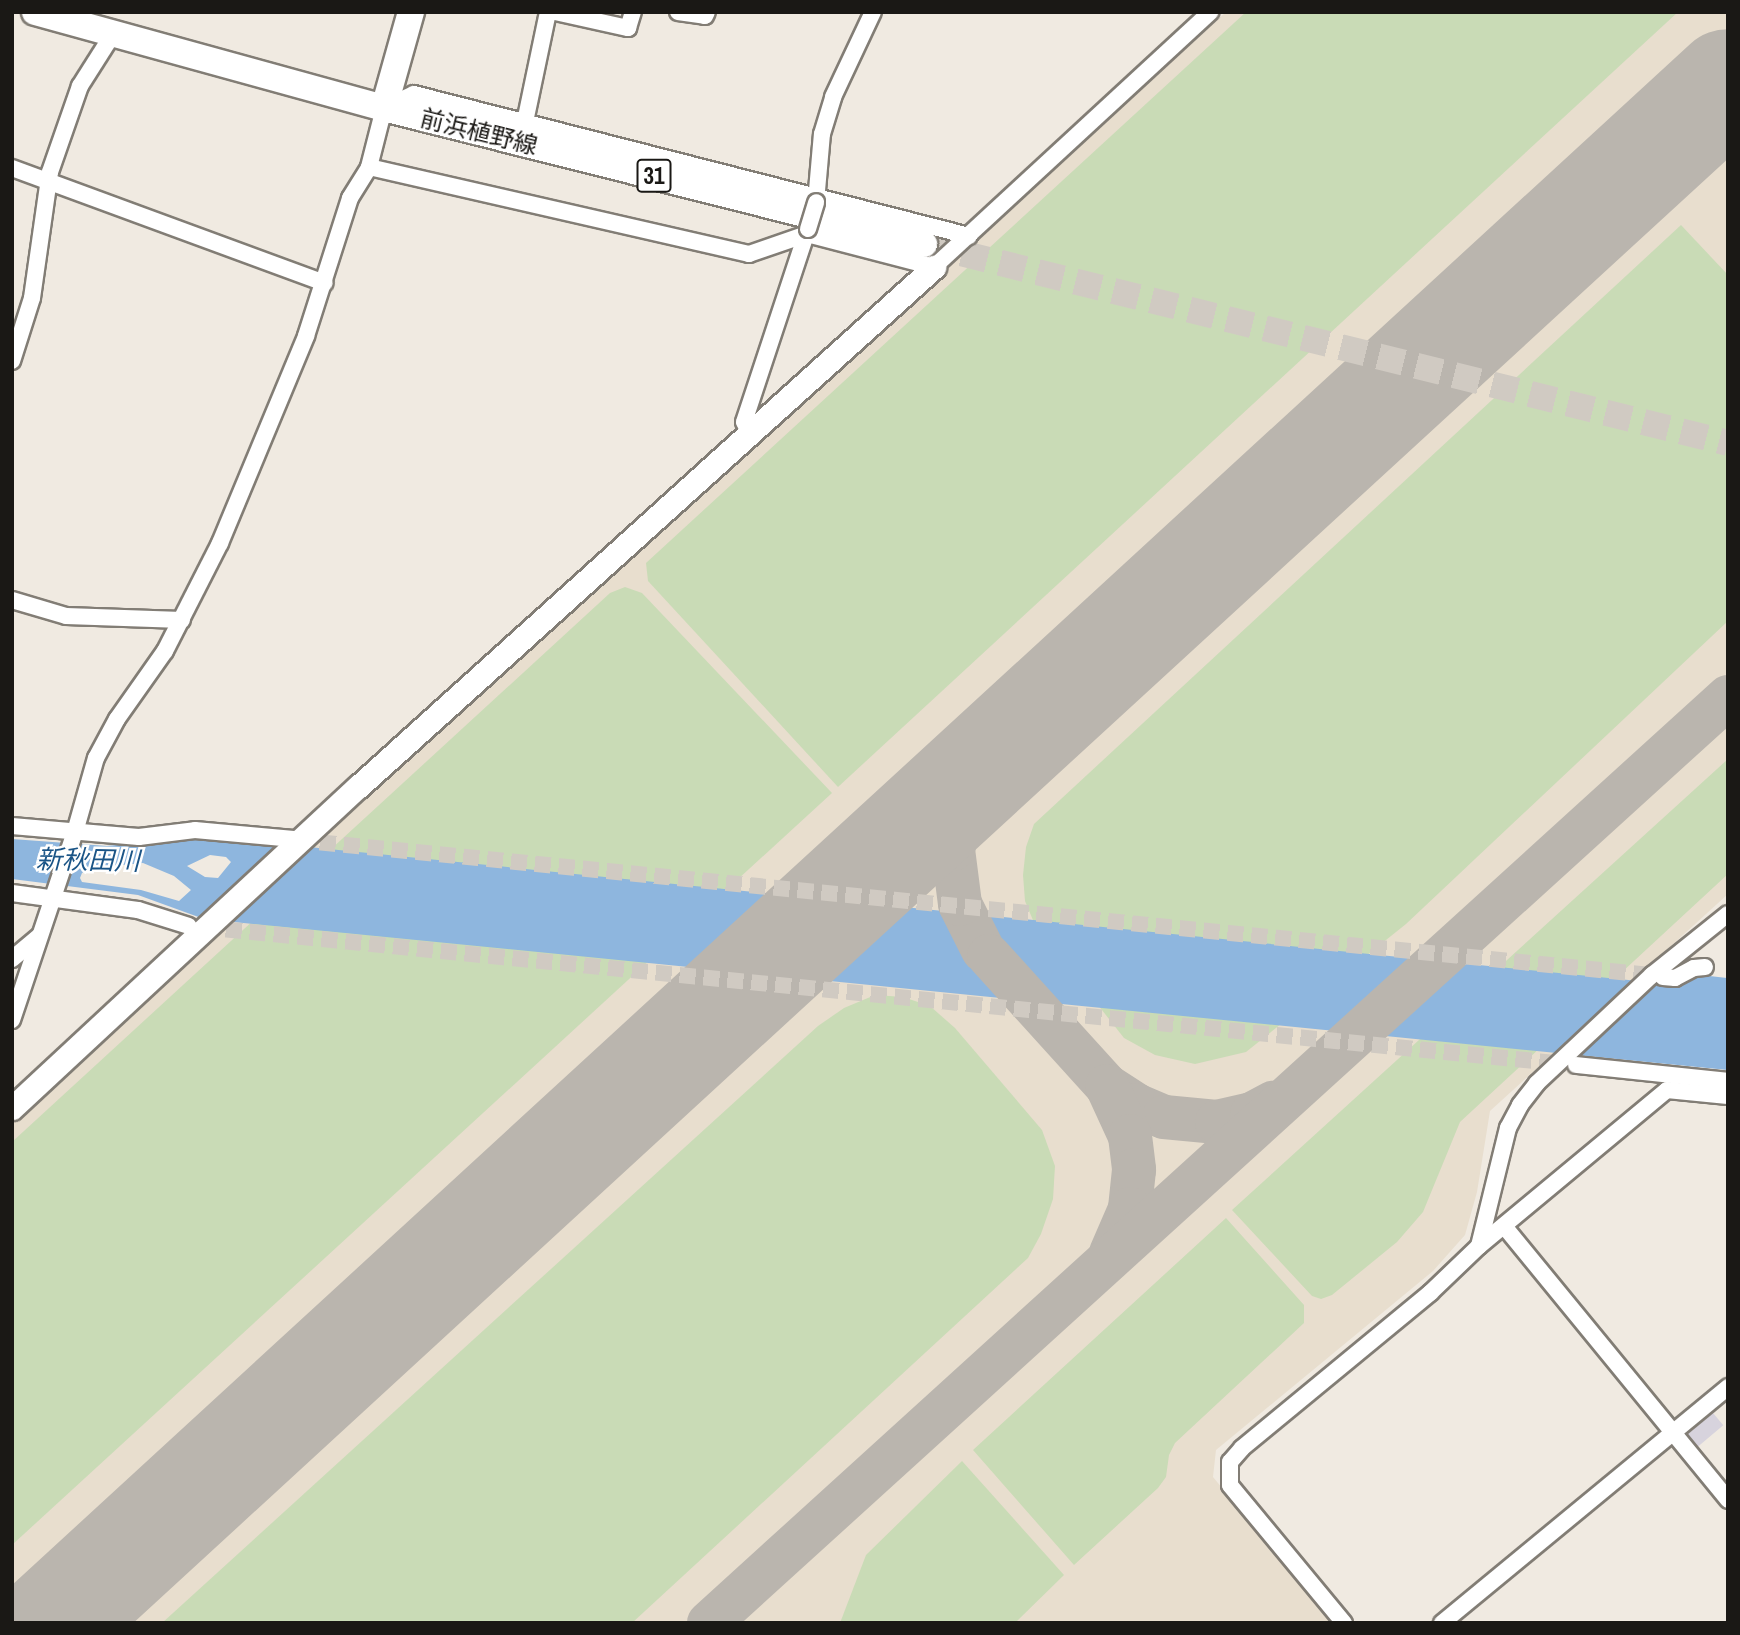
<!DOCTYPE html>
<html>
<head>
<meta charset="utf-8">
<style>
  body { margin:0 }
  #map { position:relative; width:1740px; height:1635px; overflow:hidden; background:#f0eae1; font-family:"Archivo Narrow","Noto Sans JP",sans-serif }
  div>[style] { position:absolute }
  .built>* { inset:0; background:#e8dece }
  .green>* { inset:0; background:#c9dbb6 }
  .water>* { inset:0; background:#8eb6de }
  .taxiway>* { height:44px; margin:-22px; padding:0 22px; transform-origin:22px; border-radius:22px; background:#bab5ae }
  .runway>* { height:110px; margin:-55px; padding:0 55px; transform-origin:55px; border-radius:55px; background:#bab5ae }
  .building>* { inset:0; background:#d7d3dd; transform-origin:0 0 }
  .street-tunnel>* { height:16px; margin-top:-8px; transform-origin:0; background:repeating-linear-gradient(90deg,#d0cac2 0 16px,transparent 0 24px) }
  .primary-tunnel>* { height:26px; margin-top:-13px; transform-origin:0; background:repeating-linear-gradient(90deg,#d0cac2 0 26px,transparent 0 39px) }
  .roads { filter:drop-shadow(2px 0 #827d75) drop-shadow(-2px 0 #827d75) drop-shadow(0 2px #827d75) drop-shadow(0 -2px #827d75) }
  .street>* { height:16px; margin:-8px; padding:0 8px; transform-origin:8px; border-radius:8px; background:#fff }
  .secondary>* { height:23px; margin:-11.5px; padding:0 11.5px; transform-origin:11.5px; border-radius:11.5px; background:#fff }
  .primary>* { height:26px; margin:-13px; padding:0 13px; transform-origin:13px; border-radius:13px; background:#fff }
  .bridges { filter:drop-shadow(2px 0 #827d75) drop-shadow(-2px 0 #827d75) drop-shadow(0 2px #827d75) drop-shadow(0 -2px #827d75) }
  .street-bridge>* { height:16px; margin:-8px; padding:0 8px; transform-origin:8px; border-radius:8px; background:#fff }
  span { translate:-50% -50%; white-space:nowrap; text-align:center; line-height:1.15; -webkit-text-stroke:5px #fff; paint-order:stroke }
  .shield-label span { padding:2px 5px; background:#fff; border:2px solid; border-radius:5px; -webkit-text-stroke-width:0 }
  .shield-label { font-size:23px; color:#1a1815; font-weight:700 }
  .street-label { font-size:24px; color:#1a1815 }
  .water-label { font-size:26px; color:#1a5486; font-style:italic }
  .frame { position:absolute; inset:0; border:14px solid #1a1815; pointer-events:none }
</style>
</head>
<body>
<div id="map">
  <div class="built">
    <i style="clip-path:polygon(1226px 12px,1728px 12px,1728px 894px,1490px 1111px,1477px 1192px,1465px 1235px,1433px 1271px,1216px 1450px,1213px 1477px,1334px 1623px,12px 1623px,12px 1123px)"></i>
  </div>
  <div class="green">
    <i style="clip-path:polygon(1246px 12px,1678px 12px,838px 787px,648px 581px,646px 563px)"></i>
    <i style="clip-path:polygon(1681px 225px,1728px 275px,1728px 621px,1406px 924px,1246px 1052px,1195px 1064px,1155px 1055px,1124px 1038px,1035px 925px,1025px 901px,1023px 875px,1026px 847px,1034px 824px)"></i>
    <i style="clip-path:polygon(625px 587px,642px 593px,832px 793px,12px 1545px,12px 1142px,610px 593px)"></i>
    <i style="clip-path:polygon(1728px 759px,1728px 874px,1460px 1122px,1423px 1212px,1397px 1242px,1332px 1295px,1321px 1299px,1312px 1296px,1232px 1210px)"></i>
    <i style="clip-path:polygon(875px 995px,903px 997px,930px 1006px,955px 1028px,1042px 1130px,1055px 1166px,1053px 1199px,1041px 1234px,1028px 1258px,632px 1623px,162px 1623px,818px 1026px,844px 1008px)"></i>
    <i style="clip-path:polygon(1226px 1218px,1304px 1305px,1304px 1323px,1175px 1443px,1169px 1455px,1166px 1477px,1158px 1488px,1074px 1565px,973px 1450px)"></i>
    <i style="clip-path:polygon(962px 1461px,1064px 1575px,1015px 1623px,840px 1623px,866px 1555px)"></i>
  </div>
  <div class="water">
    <i style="clip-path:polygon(evenodd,199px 836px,1668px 984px,1692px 974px,1727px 978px,1728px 1070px,204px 919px,138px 895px,12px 879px,12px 839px,107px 846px,199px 836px,210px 855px,226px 857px,231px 862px,218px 878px,205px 877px,187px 866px,210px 855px,199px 836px,143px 863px,174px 876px,191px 890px,179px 901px,141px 890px,82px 882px,80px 878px,82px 873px,92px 868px,143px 863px)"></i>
  </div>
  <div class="taxiway">
    <i style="left:1668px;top:139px;width:29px;rotate:-36deg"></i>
    <i style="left:1691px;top:122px;width:40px;rotate:-22deg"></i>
    <i style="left:983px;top:950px;width:51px;rotate:-116.6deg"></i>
    <i style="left:960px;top:904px;width:55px;rotate:-97.3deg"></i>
    <i style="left:953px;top:849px;width:56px;rotate:-75.5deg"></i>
    <i style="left:967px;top:795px;width:57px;rotate:-52.1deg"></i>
    <i style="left:989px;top:956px;width:176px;rotate:47.8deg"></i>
    <i style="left:1107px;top:1086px;width:35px;rotate:33deg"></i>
    <i style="left:1136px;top:1105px;width:30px;rotate:23deg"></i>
    <i style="left:1164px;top:1117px;width:53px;rotate:5.4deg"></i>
    <i style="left:1217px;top:1122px;width:36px;rotate:-13deg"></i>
    <i style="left:1252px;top:1114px;width:24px;rotate:-28deg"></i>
    <i style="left:1107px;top:1086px;width:55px;rotate:65.3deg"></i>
    <i style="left:1130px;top:1136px;width:34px;rotate:83deg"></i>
    <i style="left:1134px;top:1170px;width:39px;rotate:96deg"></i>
    <i style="left:1130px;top:1209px;width:48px;rotate:113.4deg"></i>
    <i style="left:58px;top:1623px;width:49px;rotate:-47.5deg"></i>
    <i style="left:709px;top:1623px;width:1377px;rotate:-42.26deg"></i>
  </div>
  <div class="runway">
    <i style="left:52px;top:1623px;width:2275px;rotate:-42.56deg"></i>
  </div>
  <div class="building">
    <i style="left:1713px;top:1413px;width:16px;height:33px;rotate:50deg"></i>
  </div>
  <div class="street-tunnel">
    <i style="left:296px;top:840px;width:1371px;rotate:5.69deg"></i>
    <i style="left:202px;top:927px;width:1371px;rotate:5.74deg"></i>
  </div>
  <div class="primary-tunnel">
    <i style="left:924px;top:244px;width:828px;rotate:13.9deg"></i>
  </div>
  <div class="roads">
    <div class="street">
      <i style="left:555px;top:12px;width:75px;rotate:12.4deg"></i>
      <i style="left:628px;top:28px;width:17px;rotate:-73deg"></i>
      <i style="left:678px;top:12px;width:27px;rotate:8deg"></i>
      <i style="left:705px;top:16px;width:4px;rotate:-63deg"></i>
      <i style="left:525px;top:122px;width:112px;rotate:-78.2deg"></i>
      <i style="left:369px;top:167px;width:390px;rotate:12.9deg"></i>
      <i style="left:749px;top:254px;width:61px;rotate:-19deg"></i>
      <i style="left:807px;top:234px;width:131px;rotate:14.6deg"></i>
      <i style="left:934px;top:267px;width:376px;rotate:-42.7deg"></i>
      <i style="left:12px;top:168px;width:333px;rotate:20.2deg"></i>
      <i style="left:816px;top:202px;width:68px;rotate:-85deg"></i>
      <i style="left:822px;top:134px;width:39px;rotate:-73deg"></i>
      <i style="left:833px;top:97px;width:94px;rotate:-64.8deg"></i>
      <i style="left:12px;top:361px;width:66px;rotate:-72.4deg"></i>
      <i style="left:32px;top:298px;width:127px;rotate:-81.9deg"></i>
      <i style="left:50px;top:172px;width:91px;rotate:-70.8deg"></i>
      <i style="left:80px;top:86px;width:62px;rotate:-57.6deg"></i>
      <i style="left:749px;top:433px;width:12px;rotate:-114deg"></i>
      <i style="left:744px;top:422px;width:203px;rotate:-71.7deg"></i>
      <i style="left:12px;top:600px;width:56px;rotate:16.5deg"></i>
      <i style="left:66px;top:616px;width:116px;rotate:2deg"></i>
      <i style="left:12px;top:826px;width:127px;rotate:5deg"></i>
      <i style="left:139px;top:837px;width:56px;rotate:-7.1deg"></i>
      <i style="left:195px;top:830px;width:99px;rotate:5.2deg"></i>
      <i style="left:12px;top:893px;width:127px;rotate:7.7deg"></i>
      <i style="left:138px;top:910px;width:53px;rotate:17.4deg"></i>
      <i style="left:12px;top:959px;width:35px;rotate:-40deg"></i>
      <i style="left:1663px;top:977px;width:12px;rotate:5deg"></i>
      <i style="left:1675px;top:978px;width:21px;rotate:-28deg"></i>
      <i style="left:1694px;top:968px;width:11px;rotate:-5deg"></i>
      <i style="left:12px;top:1020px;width:198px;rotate:-71.5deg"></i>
      <i style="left:75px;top:832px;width:77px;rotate:-74.2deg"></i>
      <i style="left:96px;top:758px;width:44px;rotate:-61.7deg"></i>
      <i style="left:117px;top:719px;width:83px;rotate:-54.8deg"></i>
      <i style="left:165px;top:651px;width:121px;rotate:-63deg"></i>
      <i style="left:220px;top:543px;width:224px;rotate:-67.4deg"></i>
      <i style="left:306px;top:336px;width:145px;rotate:-72.3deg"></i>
      <i style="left:350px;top:198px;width:36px;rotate:-58deg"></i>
      <i style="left:369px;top:167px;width:61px;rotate:-75.7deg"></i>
      <i style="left:384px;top:108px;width:33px;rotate:-25deg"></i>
      <i style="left:414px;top:94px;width:573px;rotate:14.35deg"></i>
      <i style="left:1576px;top:1065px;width:153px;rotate:6deg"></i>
      <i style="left:1504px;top:1226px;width:354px;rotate:50.7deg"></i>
      <i style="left:1479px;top:1246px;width:244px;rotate:-39.7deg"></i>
      <i style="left:1667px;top:1090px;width:61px;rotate:5.6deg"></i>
      <i style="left:1344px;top:1623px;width:179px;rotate:-129.6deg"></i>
      <i style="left:1230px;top:1485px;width:23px;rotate:-90deg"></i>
      <i style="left:1230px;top:1462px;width:18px;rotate:-49deg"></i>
      <i style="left:1242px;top:1448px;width:244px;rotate:-39.5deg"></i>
      <i style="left:1430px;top:1293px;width:68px;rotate:-43.8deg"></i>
      <i style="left:1479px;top:1246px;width:122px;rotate:-76.2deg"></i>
      <i style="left:1508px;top:1128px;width:26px;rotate:-62deg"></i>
      <i style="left:1520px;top:1105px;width:28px;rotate:-52deg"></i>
      <i style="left:1537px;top:1083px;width:158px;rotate:-43.2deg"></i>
      <i style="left:1652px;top:975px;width:97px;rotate:-38.8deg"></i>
      <i style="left:1442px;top:1623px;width:371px;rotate:-39.5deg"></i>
    </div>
    <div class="secondary">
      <i style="left:12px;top:1108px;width:473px;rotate:-42.9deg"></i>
      <i style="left:359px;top:786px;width:775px;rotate:-42.07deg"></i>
    </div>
    <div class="primary">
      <i style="left:35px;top:12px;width:362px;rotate:15.4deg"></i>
      <i style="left:384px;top:108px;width:557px;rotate:14.14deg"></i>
      <i style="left:384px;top:108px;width:100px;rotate:-74.3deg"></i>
    </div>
  </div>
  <div class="bridges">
    <div class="street-bridge">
      <i style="left:808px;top:229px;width:28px;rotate:-73deg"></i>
    </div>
  </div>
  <div class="shield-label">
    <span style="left:654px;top:176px">31</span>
  </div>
  <div class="street-label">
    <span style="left:479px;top:132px;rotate:14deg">前浜植野線</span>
  </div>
  <div class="water-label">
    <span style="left:88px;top:860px;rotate:1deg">新秋田川</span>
  </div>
  <div class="frame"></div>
</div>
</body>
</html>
